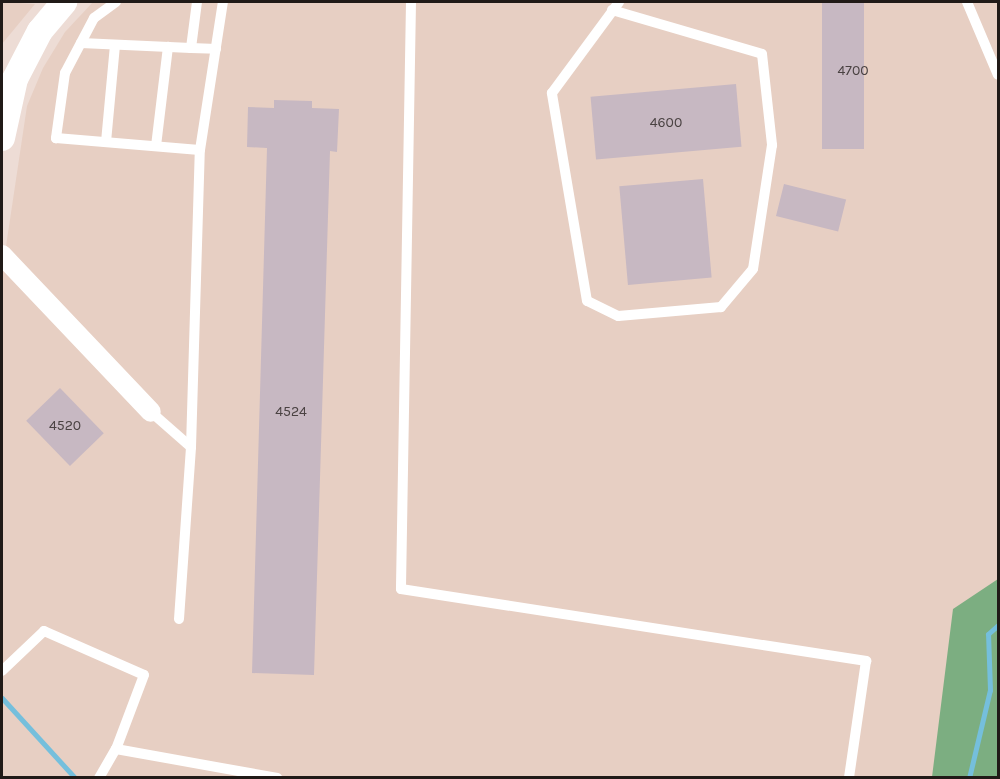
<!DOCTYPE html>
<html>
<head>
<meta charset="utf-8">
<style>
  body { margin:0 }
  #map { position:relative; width:1000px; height:779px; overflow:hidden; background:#eddcd5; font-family:Karla,sans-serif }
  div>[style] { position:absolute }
  .built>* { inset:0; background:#e7cfc3 }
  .forest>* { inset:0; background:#7cae81 }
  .stream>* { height:5px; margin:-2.5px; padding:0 2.5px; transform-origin:2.5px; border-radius:2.5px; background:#75bfdc }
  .building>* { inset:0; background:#c7b8c2; transform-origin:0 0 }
  .service>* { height:10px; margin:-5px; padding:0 5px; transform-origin:5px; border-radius:5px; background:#fff }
  .minor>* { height:20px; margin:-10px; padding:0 10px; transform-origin:10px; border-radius:10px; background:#fff }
  .tertiary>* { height:26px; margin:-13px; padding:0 13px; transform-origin:13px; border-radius:13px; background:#fff }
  span { translate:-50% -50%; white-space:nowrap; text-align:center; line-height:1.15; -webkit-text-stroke:4.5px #fff; paint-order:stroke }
  .number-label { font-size:14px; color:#4a4242 }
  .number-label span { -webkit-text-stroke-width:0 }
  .frame { position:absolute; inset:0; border:3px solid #201a17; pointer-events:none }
</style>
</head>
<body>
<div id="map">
  <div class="built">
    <i style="clip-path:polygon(2px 2px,35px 4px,2px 44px)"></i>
    <i style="clip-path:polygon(93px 2px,998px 2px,998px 777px,2px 778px,2px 273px,27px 106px,43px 68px,65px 32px)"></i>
  </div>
  <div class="forest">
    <i style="clip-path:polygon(998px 579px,998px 777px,932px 777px,953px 609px)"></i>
  </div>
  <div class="stream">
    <i style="left:2px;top:698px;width:108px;rotate:47.6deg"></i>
    <i style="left:969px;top:778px;width:90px;rotate:-76.6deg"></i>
    <i style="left:990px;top:690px;width:56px;rotate:-92deg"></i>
    <i style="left:988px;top:634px;width:13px;rotate:-42deg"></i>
  </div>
  <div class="building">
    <i style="left:822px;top:2px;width:42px;height:147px"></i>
    <i style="left:736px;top:84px;width:63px;height:146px;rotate:85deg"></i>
    <i style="clip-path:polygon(274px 100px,312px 101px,312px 108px,339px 109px,337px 152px,330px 151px,314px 675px,252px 673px,267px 148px,247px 147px,248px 107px,274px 108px)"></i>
    <i style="left:703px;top:179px;width:99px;height:84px;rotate:85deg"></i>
    <i style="left:784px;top:184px;width:64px;height:33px;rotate:14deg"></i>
    <i style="left:60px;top:388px;width:63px;height:47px;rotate:46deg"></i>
  </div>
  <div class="service">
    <i style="left:116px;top:2px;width:27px;rotate:144deg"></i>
    <i style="left:94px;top:18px;width:62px;rotate:117.8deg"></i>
    <i style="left:65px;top:73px;width:66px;rotate:97.9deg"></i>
    <i style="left:56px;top:138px;width:144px;rotate:4.8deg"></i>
    <i style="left:200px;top:150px;width:150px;rotate:-81.2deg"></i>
    <i style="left:411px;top:2px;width:587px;rotate:90.98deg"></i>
    <i style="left:401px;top:589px;width:471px;rotate:8.8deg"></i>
    <i style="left:866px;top:661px;width:118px;rotate:98.3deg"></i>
    <i style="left:967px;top:2px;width:79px;rotate:67deg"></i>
    <i style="left:612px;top:10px;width:156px;rotate:16.3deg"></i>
    <i style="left:762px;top:54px;width:92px;rotate:83.7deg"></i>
    <i style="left:772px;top:145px;width:125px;rotate:98.7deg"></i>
    <i style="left:753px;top:269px;width:50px;rotate:130.1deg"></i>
    <i style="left:721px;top:307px;width:103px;rotate:175deg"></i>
    <i style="left:618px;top:316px;width:34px;rotate:-154deg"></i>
    <i style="left:587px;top:301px;width:211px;rotate:-99.6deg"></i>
    <i style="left:552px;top:93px;width:113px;rotate:-53.6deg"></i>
    <i style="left:81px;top:43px;width:110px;rotate:2.6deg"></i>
    <i style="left:191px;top:48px;width:46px;rotate:-82.6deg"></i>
    <i style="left:191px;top:48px;width:25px;rotate:2deg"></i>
    <i style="left:106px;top:142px;width:97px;rotate:-84.7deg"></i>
    <i style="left:156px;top:146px;width:100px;rotate:-83.1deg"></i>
    <i style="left:151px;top:412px;width:53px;rotate:41.2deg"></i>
    <i style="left:191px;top:447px;width:297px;rotate:-88.3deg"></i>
    <i style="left:179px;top:619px;width:172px;rotate:-86deg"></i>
    <i style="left:2px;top:671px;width:58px;rotate:-43.6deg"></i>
    <i style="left:44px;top:631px;width:109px;rotate:23.7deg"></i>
    <i style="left:144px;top:675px;width:79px;rotate:110.7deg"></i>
    <i style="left:99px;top:778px;width:34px;rotate:-60deg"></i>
    <i style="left:116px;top:749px;width:164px;rotate:10.2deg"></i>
  </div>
  <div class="minor">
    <i style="left:2px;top:255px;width:216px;rotate:46.5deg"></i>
  </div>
  <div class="tertiary">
    <i style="left:2px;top:138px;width:60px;rotate:-77.6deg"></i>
    <i style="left:15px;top:79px;width:54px;rotate:-62.5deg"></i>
    <i style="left:40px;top:31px;width:38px;rotate:-50deg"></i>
  </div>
  <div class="number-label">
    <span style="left:853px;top:71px">4700</span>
    <span style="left:666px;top:123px">4600</span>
    <span style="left:291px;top:412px">4524</span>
    <span style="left:65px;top:426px">4520</span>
  </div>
  <div class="frame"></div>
</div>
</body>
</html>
